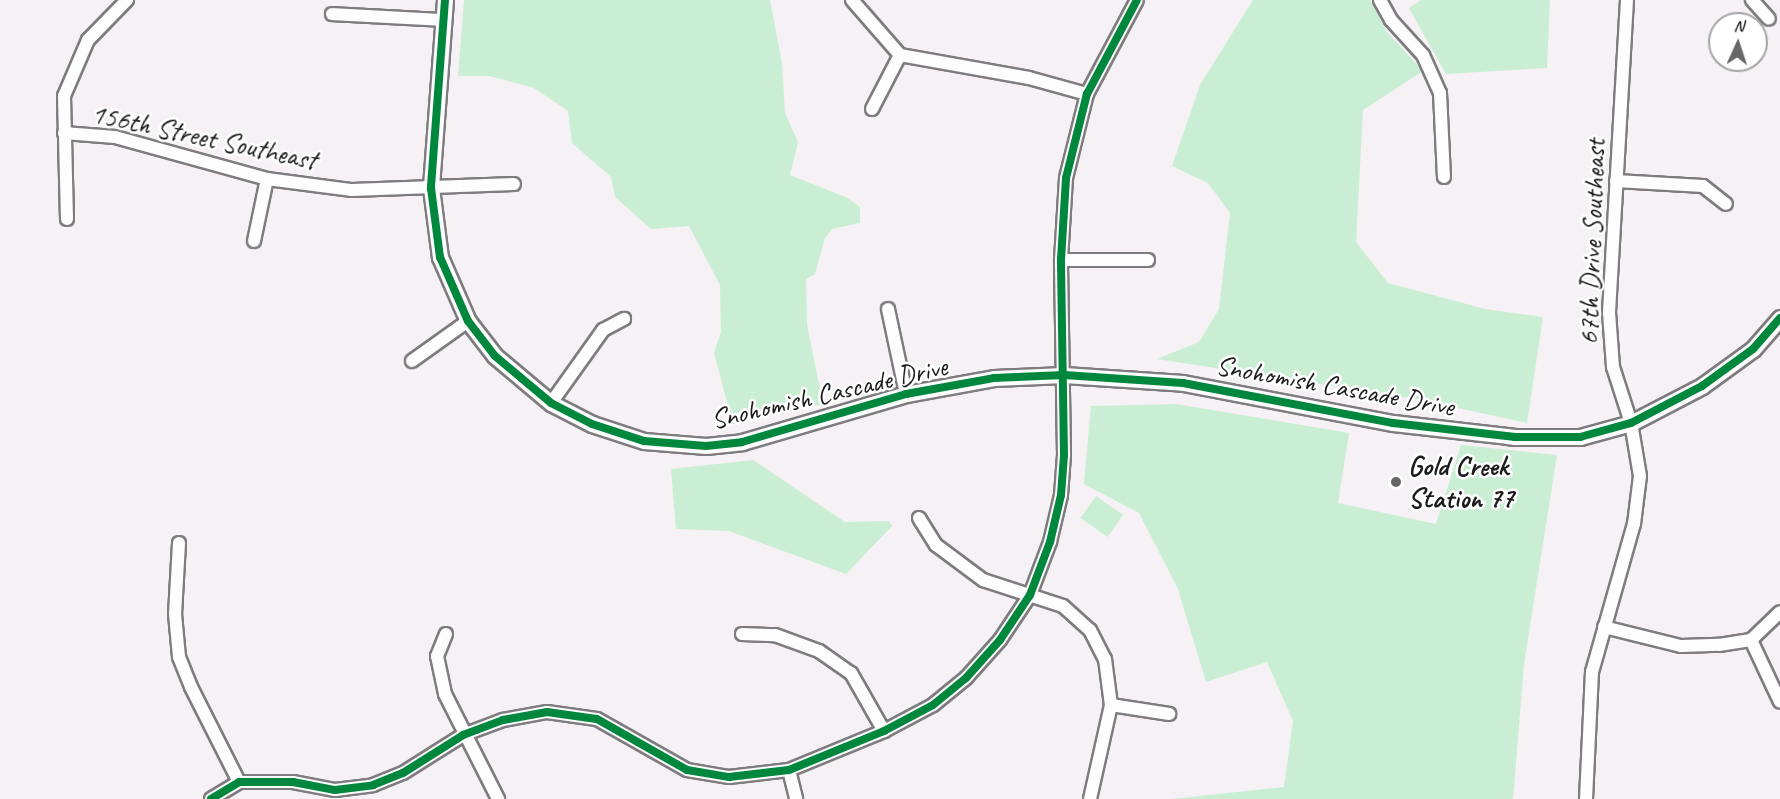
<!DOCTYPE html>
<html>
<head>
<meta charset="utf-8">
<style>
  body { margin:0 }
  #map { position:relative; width:1780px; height:799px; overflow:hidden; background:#f5f1f5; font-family:Caveat,sans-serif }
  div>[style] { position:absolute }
  .green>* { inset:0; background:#caeed3; transform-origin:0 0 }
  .roads { filter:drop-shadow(2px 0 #7e7c7e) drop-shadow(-2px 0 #7e7c7e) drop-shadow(0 2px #7e7c7e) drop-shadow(0 -2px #7e7c7e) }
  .minor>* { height:12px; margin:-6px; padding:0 6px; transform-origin:6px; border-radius:6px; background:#fefdfe }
  .tertiary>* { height:15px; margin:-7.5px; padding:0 7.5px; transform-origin:7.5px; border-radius:7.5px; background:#fefdfe }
  .cycleway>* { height:8px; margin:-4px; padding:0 4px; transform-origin:4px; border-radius:4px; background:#00873e }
  .dots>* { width:16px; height:16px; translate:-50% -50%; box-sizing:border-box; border:3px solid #fff; border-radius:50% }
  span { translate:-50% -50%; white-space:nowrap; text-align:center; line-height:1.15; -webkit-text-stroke:5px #fff; paint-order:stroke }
  .street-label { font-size:28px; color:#1c1c1c }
  .poi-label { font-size:28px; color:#1c1c1c; font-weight:700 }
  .left { translate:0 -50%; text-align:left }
  .north { position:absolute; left:1708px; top:12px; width:60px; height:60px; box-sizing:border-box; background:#fff; border:2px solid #a4a4a4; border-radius:50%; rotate:3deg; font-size:16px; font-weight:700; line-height:24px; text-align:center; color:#1c1c1c }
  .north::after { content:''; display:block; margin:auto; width:21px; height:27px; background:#686768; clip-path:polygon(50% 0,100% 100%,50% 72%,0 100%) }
</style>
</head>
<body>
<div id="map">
  <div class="green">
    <i style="clip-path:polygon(464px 0,770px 0,782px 63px,785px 113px,798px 142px,790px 175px,848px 198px,860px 207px,860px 223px,832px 229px,825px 238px,815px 274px,806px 279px,807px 325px,823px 404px,733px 424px,714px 353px,721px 332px,720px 285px,689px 226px,651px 229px,615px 197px,611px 177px,572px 143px,568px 111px,534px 88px,490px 76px,458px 76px)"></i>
    <i style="clip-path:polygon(1253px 0,1370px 0,1387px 32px,1423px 71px,1363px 110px,1356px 242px,1388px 283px,1485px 309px,1543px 317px,1527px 423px,1416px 399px,1157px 359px,1199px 342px,1219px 309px,1230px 213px,1208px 183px,1172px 166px,1200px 85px)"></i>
    <i style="clip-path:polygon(1421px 0,1550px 0,1547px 68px,1446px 74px,1409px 8px)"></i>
    <i style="clip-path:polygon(1176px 404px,1349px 433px,1338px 503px,1436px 524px,1461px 445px,1557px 455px,1524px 664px,1513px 799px,1171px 799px,1284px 787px,1293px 721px,1267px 662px,1206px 682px,1178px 589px,1139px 513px,1084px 484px,1091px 406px)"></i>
    <i style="clip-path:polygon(753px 460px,845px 522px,889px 521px,892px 526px,846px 574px,729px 531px,676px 529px,671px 469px)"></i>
    <i style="left:1096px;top:496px;width:33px;height:27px;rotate:35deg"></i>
  </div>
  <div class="roads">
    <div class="minor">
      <i style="left:852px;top:0;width:73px;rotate:48.9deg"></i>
      <i style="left:1380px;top:0;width:23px;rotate:61deg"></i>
      <i style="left:1391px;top:20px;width:47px;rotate:47.6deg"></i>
      <i style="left:1423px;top:55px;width:42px;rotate:65.9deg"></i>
      <i style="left:1440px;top:93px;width:84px;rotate:87.3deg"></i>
      <i style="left:1752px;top:0;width:25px;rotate:48deg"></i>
      <i style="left:332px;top:14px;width:112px;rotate:3.1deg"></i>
      <i style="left:900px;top:55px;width:131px;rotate:10.1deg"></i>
      <i style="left:1029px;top:78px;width:60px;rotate:15.4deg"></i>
      <i style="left:872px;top:109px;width:61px;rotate:-62.6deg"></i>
      <i style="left:64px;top:133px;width:51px;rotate:4.5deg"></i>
      <i style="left:115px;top:137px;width:158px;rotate:15.4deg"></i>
      <i style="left:267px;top:179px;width:86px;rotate:7.4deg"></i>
      <i style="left:352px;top:190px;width:162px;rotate:-2.1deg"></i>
      <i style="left:1616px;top:181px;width:87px;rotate:3.3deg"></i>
      <i style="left:1703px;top:186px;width:29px;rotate:38deg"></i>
      <i style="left:67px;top:219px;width:123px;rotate:-91.4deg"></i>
      <i style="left:64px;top:96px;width:61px;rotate:-66.8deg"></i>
      <i style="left:88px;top:40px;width:56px;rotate:-45.7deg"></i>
      <i style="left:254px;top:241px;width:63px;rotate:-78.2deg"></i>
      <i style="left:1061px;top:260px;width:87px"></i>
      <i style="left:888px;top:309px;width:87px;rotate:78deg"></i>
      <i style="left:412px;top:361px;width:69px;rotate:-35.5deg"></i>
      <i style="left:551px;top:403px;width:90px;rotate:-54.5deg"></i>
      <i style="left:603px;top:330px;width:24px;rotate:-28deg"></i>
      <i style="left:919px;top:518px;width:32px;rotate:58deg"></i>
      <i style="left:936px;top:545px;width:59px;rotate:36.7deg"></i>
      <i style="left:983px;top:580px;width:84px;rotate:18deg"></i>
      <i style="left:1063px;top:606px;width:36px;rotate:42deg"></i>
      <i style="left:1090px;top:630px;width:33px;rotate:63deg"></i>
      <i style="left:1105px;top:659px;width:46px;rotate:82.6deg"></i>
      <i style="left:1111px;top:705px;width:96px;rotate:102.6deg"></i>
      <i style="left:179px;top:543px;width:71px;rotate:93.2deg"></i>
      <i style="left:175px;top:614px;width:43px;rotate:84.7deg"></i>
      <i style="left:179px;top:657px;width:32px;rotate:68deg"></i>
      <i style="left:191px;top:687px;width:106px;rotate:63.2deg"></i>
      <i style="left:1604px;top:627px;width:79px;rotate:13.9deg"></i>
      <i style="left:1681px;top:646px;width:38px;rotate:-2deg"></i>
      <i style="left:1719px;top:645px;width:32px;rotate:-9deg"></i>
      <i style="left:1751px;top:640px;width:40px;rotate:-44deg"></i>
      <i style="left:446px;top:634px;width:24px;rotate:112deg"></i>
      <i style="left:437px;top:656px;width:39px;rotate:78deg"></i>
      <i style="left:445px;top:694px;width:118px;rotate:63.2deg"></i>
      <i style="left:742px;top:634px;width:33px;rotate:2deg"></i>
      <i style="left:775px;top:635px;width:47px;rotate:20deg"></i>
      <i style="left:819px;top:651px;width:39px;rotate:35deg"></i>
      <i style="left:851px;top:673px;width:67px;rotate:60.4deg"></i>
      <i style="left:1751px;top:640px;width:68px;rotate:64.9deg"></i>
      <i style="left:1111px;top:705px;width:59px;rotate:8.8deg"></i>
      <i style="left:789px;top:770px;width:30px;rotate:76deg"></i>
      <i style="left:211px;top:799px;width:33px;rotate:-31deg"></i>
      <i style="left:239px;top:782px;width:54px"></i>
      <i style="left:293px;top:782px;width:43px;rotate:10.8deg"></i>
      <i style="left:335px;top:790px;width:38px;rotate:-7deg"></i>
      <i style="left:373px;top:785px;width:32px;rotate:-22deg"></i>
      <i style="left:403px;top:773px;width:71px;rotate:-32.3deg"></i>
      <i style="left:463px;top:735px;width:43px;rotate:-20.6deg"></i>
      <i style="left:503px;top:720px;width:45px;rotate:-10.3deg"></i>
      <i style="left:547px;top:712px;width:50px;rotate:8deg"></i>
      <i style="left:597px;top:719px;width:103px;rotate:29.5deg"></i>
      <i style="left:687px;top:770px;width:43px;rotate:9.5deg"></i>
      <i style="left:729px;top:777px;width:60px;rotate:-6.7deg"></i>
      <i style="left:789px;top:770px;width:103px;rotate:-22.3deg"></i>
      <i style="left:884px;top:731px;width:55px;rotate:-28deg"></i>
      <i style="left:933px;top:705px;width:43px;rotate:-39.3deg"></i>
      <i style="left:966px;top:678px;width:51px;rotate:-48.2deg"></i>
      <i style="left:1000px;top:640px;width:54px;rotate:-56.3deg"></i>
      <i style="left:1030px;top:595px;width:57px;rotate:-69.3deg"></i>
      <i style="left:1050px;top:542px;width:48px;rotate:-76.8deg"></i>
      <i style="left:1061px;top:495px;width:40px;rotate:-85.7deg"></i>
      <i style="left:1064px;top:455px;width:195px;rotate:-90.9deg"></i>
      <i style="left:1061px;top:260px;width:82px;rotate:-86.5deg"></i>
      <i style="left:1066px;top:178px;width:87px;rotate:-76deg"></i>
      <i style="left:1087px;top:94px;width:106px;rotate:-62deg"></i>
      <i style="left:1586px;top:799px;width:127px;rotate:-87.3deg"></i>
      <i style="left:1592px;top:672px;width:154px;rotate:-74.2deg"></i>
      <i style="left:1634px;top:524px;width:48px;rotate:-82.9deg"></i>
      <i style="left:1640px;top:476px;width:54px;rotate:-99.6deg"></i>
      <i style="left:1631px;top:423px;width:59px;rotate:-107.8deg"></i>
      <i style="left:1613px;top:367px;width:55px;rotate:-94.2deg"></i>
      <i style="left:1609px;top:312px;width:313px;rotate:-86.7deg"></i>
    </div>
    <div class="tertiary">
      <i style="left:445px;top:0;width:189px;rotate:94.3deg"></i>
      <i style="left:431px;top:188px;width:70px;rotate:82.6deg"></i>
      <i style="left:440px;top:257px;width:70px;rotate:66.4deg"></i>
      <i style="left:468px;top:321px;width:44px;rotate:52.4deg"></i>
      <i style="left:495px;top:356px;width:73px;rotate:40deg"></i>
      <i style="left:551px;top:403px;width:46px;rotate:27.1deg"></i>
      <i style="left:592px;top:424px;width:55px;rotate:18.1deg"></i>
      <i style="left:644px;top:441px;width:62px;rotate:4.6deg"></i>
      <i style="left:706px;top:446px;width:36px;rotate:-6deg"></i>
      <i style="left:742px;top:442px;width:171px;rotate:-16.3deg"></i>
      <i style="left:906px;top:394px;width:89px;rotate:-10.3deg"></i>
      <i style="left:994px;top:378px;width:70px;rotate:-2.5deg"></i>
      <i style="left:1064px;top:375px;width:119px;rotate:3.8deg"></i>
      <i style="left:1183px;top:383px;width:214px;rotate:10.8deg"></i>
      <i style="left:1393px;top:423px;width:123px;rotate:6.5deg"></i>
      <i style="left:1515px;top:437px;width:65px"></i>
      <i style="left:1580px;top:437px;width:53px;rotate:-15.4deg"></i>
      <i style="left:1631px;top:423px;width:80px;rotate:-27.5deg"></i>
      <i style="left:1702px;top:386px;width:63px;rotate:-36deg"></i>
      <i style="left:1753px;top:349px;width:41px;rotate:-48.9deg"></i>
    </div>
  </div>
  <div class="cycleway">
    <i style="left:445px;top:0;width:189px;rotate:94.3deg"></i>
    <i style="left:431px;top:188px;width:70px;rotate:82.6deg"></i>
    <i style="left:440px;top:257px;width:70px;rotate:66.4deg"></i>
    <i style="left:468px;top:321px;width:44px;rotate:52.4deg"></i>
    <i style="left:495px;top:356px;width:73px;rotate:40deg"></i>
    <i style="left:551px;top:403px;width:46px;rotate:27.1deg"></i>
    <i style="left:592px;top:424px;width:55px;rotate:18.1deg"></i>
    <i style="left:644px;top:441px;width:62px;rotate:4.6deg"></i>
    <i style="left:706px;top:446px;width:36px;rotate:-6deg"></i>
    <i style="left:742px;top:442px;width:171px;rotate:-16.3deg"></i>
    <i style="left:906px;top:394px;width:89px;rotate:-10.3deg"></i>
    <i style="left:994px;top:378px;width:70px;rotate:-2.5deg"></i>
    <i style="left:1064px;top:375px;width:119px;rotate:3.8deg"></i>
    <i style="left:1183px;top:383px;width:214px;rotate:10.8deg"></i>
    <i style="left:1393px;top:423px;width:123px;rotate:6.5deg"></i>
    <i style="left:1515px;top:437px;width:65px"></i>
    <i style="left:1580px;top:437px;width:53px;rotate:-15.4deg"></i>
    <i style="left:1631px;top:423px;width:80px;rotate:-27.5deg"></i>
    <i style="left:1702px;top:386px;width:63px;rotate:-36deg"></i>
    <i style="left:1753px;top:349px;width:41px;rotate:-48.9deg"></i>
    <i style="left:211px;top:799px;width:33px;rotate:-31deg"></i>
    <i style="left:239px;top:782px;width:54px"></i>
    <i style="left:293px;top:782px;width:43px;rotate:10.8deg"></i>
    <i style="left:335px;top:790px;width:38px;rotate:-7deg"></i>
    <i style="left:373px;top:785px;width:32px;rotate:-22deg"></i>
    <i style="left:403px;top:773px;width:71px;rotate:-32.3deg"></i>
    <i style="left:463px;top:735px;width:43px;rotate:-20.6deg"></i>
    <i style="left:503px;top:720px;width:45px;rotate:-10.3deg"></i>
    <i style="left:547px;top:712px;width:50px;rotate:8deg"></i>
    <i style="left:597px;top:719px;width:103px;rotate:29.5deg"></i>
    <i style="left:687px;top:770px;width:43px;rotate:9.5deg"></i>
    <i style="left:729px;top:777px;width:60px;rotate:-6.7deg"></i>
    <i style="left:789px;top:770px;width:103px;rotate:-22.3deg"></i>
    <i style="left:884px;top:731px;width:55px;rotate:-28deg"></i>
    <i style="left:933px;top:705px;width:43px;rotate:-39.3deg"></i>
    <i style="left:966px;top:678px;width:51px;rotate:-48.2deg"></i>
    <i style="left:1000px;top:640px;width:54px;rotate:-56.3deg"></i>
    <i style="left:1030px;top:595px;width:57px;rotate:-69.3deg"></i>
    <i style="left:1050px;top:542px;width:48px;rotate:-76.8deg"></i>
    <i style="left:1061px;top:495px;width:40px;rotate:-85.7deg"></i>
    <i style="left:1064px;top:455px;width:195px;rotate:-90.9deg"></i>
    <i style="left:1061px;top:260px;width:82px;rotate:-86.5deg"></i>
    <i style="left:1066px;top:178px;width:87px;rotate:-76deg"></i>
    <i style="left:1087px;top:94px;width:106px;rotate:-62deg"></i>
  </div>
  <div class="dots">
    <i style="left:1396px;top:482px;background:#686768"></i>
  </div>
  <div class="street-label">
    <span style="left:204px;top:137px;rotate:12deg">156th Street Southeast</span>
    <span style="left:1592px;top:242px;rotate:-88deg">67th Drive Southeast</span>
    <span style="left:1335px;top:386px;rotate:10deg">Snohomish Cascade Drive</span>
    <span style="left:829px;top:393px;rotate:-13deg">Snohomish Cascade Drive</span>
  </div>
  <div class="poi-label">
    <span class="left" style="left:1408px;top:482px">Gold Creek<br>Station 77</span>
  </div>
  <div class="north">N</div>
</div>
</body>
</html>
